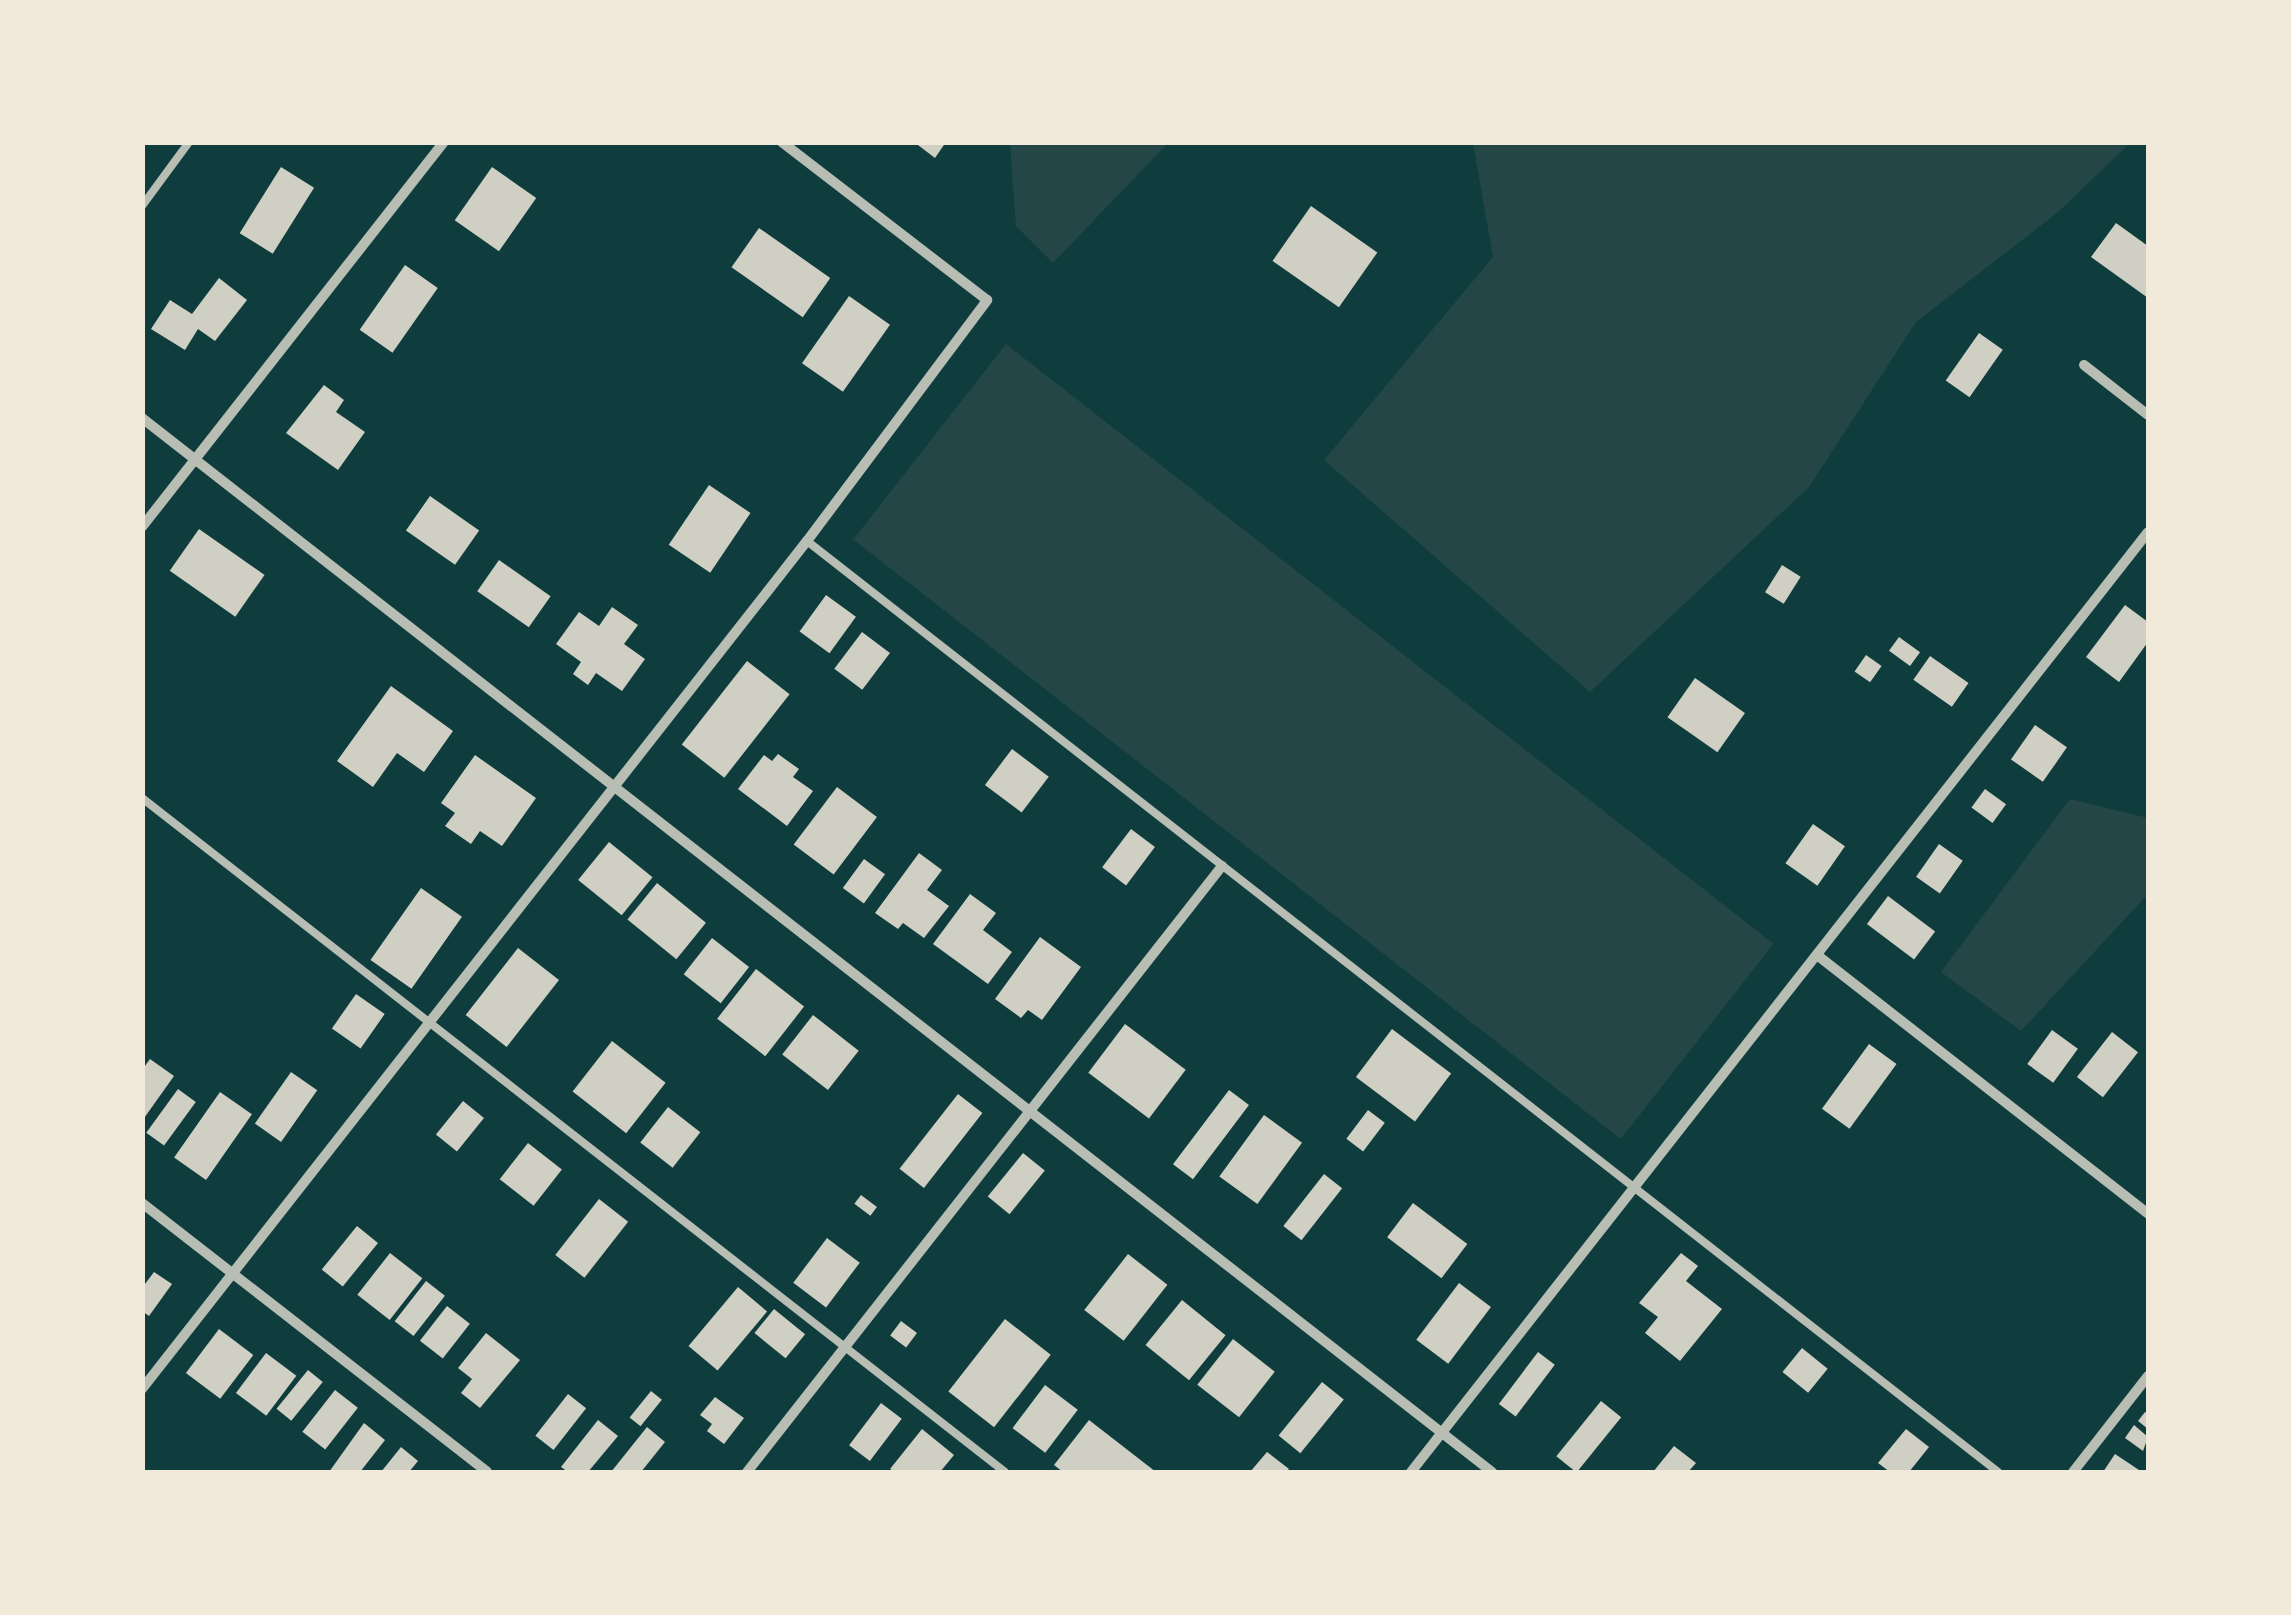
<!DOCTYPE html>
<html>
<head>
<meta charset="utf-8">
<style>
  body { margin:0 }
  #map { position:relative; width:2291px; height:1615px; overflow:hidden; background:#0f3d3e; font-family:"Sofia Sans Condensed",sans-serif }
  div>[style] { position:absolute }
  .green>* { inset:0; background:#244646; transform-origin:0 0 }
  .building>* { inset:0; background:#cfcfc3; transform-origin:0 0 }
  .service>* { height:8px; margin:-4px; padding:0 4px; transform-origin:4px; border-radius:4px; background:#b8beb3 }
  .minor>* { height:10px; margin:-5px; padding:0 5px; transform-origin:5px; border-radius:5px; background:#b8beb3 }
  span { translate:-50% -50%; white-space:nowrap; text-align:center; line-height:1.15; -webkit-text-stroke:10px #f1e9da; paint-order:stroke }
  .frame { position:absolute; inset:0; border:145px solid #f1e9da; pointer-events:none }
</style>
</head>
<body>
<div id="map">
  <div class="green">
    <i style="clip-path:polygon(1017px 143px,1168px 142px,1168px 143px,1053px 263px,1016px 226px,1010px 145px)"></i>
    <i style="clip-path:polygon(1473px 143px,1473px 142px,2130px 143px,2057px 213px,1916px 322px,1809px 487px,1590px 692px,1324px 460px,1493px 257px)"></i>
    <i style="left:1006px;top:344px;width:974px;height:248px;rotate:38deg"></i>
    <i style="clip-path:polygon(2070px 799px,2148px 818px,2148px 894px,2021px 1031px,1941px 972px)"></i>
  </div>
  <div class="building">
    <i style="clip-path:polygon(914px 142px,946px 142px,935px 158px)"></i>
    <i style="left:281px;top:167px;width:39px;height:78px;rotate:32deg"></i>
    <i style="left:492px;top:167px;width:54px;height:65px;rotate:35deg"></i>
    <i style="left:1311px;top:206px;width:81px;height:67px;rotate:35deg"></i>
    <i style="clip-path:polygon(2116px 223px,2148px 246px,2148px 298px,2091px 257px)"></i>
    <i style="left:759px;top:228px;width:87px;height:48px;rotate:35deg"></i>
    <i style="left:405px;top:265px;width:40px;height:79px;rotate:35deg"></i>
    <i style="clip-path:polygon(219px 278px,247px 300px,215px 341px,198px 329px,185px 350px,151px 329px,170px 300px,192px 314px)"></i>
    <i style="left:849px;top:296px;width:50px;height:82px;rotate:35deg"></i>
    <i style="left:1979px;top:333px;width:29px;height:58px;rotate:35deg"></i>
    <i style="clip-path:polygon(324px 385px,344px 400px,336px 412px,365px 432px,338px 470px,286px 433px)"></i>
    <i style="left:709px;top:485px;width:50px;height:72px;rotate:34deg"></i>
    <i style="left:430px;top:496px;width:60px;height:42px;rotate:35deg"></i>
    <i style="left:199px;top:529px;width:80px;height:51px;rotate:35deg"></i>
    <i style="left:499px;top:560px;width:63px;height:38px;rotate:35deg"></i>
    <i style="left:1782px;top:565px;width:22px;height:32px;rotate:32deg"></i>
    <i style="left:826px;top:595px;width:37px;height:45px;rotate:36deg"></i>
    <i style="clip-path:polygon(2125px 605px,2148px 622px,2148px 642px,2119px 682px,2086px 657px)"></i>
    <i style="clip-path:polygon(612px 607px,638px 625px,624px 644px,645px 659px,622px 691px,596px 673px,588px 685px,573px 674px,581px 662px,556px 644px,579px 612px,599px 626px)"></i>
    <i style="left:862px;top:632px;width:35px;height:46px;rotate:37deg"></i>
    <i style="left:1899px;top:637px;width:26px;height:17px;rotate:36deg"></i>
    <i style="left:1866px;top:655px;width:19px;height:20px;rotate:35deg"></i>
    <i style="left:1930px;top:656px;width:47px;height:29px;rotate:35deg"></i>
    <i style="left:747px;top:661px;width:54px;height:106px;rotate:38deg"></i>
    <i style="left:1695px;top:678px;width:61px;height:48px;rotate:35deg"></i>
    <i style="clip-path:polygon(391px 686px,453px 731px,424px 772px,397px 753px,373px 787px,337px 761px)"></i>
    <i style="left:2035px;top:725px;width:39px;height:42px;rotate:35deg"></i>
    <i style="left:1012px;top:749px;width:46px;height:45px;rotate:37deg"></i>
    <i style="clip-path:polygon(778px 754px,799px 769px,793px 777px,813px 791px,787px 826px,738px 789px,764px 755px,772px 761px)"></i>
    <i style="clip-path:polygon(475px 755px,536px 798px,502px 846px,480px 831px,471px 844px,445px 826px,455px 813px,441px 803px)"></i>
    <i style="left:837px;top:787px;width:50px;height:72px;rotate:37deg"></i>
    <i style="left:1985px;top:789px;width:26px;height:23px;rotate:36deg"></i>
    <i style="left:1813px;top:824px;width:39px;height:48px;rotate:35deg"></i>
    <i style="left:1131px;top:829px;width:30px;height:48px;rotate:37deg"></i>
    <i style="left:609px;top:842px;width:56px;height:49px;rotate:39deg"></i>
    <i style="left:1939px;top:844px;width:29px;height:40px;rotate:35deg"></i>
    <i style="clip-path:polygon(919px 853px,942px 870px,927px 890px,949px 906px,924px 938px,903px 923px,898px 929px,875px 913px)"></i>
    <i style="left:864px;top:859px;width:26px;height:36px;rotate:36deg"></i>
    <i style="left:657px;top:883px;width:63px;height:47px;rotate:39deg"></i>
    <i style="left:421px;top:888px;width:50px;height:88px;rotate:35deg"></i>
    <i style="clip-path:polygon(970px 894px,996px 913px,983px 930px,1012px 952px,988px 984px,933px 944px)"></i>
    <i style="left:1888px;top:896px;width:59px;height:35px;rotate:37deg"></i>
    <i style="clip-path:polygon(1040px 937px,1081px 967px,1042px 1020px,1028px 1010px,1021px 1018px,995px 999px)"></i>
    <i style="left:712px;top:938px;width:47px;height:46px;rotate:38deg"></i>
    <i style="left:518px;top:948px;width:52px;height:85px;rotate:38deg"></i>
    <i style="left:756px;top:969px;width:61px;height:63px;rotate:38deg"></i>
    <i style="left:356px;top:994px;width:35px;height:42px;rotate:35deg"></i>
    <i style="left:813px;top:1015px;width:58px;height:50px;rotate:38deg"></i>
    <i style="left:1125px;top:1024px;width:76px;height:61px;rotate:37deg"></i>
    <i style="left:1392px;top:1029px;width:74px;height:60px;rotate:37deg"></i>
    <i style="left:2052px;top:1030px;width:32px;height:42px;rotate:36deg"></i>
    <i style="left:2112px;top:1032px;width:33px;height:57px;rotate:38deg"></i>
    <i style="left:612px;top:1041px;width:68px;height:64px;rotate:38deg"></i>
    <i style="left:1869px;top:1044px;width:34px;height:80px;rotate:36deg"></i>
    <i style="clip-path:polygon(150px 1059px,174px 1076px,142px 1121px,142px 1070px)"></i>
    <i style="left:291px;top:1072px;width:32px;height:63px;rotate:35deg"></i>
    <i style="left:178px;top:1089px;width:22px;height:54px;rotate:36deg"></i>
    <i style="left:1229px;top:1090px;width:25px;height:93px;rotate:37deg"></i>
    <i style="left:220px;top:1092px;width:39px;height:80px;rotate:35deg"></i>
    <i style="left:958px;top:1094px;width:31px;height:95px;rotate:38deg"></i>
    <i style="left:463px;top:1101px;width:27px;height:43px;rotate:39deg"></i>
    <i style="left:668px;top:1107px;width:41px;height:45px;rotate:38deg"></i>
    <i style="left:1368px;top:1110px;width:21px;height:36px;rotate:37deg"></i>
    <i style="left:1264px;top:1115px;width:47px;height:76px;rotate:36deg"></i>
    <i style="left:528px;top:1143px;width:43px;height:46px;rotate:38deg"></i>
    <i style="left:1023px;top:1153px;width:28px;height:56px;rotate:39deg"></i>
    <i style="left:1324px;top:1174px;width:23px;height:66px;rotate:38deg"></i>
    <i style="left:861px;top:1195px;width:20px;height:11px;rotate:37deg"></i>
    <i style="left:599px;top:1199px;width:37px;height:71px;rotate:38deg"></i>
    <i style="left:1413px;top:1203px;width:68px;height:43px;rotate:37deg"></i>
    <i style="left:357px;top:1226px;width:27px;height:56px;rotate:39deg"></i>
    <i style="left:827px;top:1238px;width:41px;height:56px;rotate:37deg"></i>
    <i style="left:390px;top:1253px;width:41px;height:53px;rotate:38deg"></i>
    <i style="clip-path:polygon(1681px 1253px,1698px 1266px,1686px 1281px,1722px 1309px,1680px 1361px,1645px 1333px,1658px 1317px,1639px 1303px)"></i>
    <i style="left:1128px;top:1254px;width:50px;height:71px;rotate:38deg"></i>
    <i style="clip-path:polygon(154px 1272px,172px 1284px,149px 1316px,142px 1311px,142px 1288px)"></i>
    <i style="left:426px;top:1281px;width:24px;height:51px;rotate:38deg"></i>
    <i style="left:1459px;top:1283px;width:40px;height:71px;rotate:37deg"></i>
    <i style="left:738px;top:1287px;width:38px;height:77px;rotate:40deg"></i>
    <i style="left:1182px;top:1300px;width:56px;height:58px;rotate:39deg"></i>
    <i style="left:447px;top:1306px;width:29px;height:44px;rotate:38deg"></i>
    <i style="left:774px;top:1309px;width:40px;height:31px;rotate:39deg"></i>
    <i style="left:1005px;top:1319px;width:58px;height:92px;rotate:38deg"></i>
    <i style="left:901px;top:1321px;width:20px;height:18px;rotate:37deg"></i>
    <i style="left:219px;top:1329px;width:43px;height:55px;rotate:37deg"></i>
    <i style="clip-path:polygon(486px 1333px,520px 1360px,480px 1408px,461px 1393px,472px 1379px,458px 1368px)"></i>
    <i style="left:1233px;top:1339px;width:53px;height:58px;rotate:38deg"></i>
    <i style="left:1802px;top:1348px;width:33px;height:31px;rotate:39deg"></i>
    <i style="left:1538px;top:1352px;width:21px;height:65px;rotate:37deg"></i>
    <i style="left:266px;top:1353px;width:38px;height:50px;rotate:37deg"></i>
    <i style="left:308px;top:1370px;width:19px;height:50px;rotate:39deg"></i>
    <i style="left:1322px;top:1382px;width:28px;height:69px;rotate:39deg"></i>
    <i style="left:1045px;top:1385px;width:41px;height:54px;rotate:37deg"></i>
    <i style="left:335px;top:1390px;width:29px;height:53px;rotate:38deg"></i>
    <i style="left:651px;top:1391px;width:14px;height:34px;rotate:39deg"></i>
    <i style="left:568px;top:1394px;width:23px;height:53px;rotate:38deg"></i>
    <i style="clip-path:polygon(715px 1397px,744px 1418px,724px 1444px,707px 1431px,712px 1424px,700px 1415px)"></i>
    <i style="left:1601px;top:1401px;width:26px;height:71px;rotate:39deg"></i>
    <i style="left:881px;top:1403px;width:26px;height:53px;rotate:37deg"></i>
    <i style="clip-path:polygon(2145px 1412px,2148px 1414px,2148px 1429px,2138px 1421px)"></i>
    <i style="clip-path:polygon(598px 1420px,618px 1436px,588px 1472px,568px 1472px,561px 1467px)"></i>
    <i style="clip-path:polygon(1089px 1420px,1156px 1472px,1063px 1472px,1054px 1465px)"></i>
    <i style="clip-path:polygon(364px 1423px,385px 1440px,360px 1472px,329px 1472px)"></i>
    <i style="clip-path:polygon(2134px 1425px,2148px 1437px,2143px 1451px,2125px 1438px)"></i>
    <i style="clip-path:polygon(647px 1427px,665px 1442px,641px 1472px,611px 1472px)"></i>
    <i style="clip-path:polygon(922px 1429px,954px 1455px,940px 1472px,895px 1472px,890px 1469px)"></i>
    <i style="clip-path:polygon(1906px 1429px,1929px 1447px,1909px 1472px,1890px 1472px,1878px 1463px)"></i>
    <i style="clip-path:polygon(1674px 1446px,1696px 1463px,1688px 1472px,1653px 1472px)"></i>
    <i style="clip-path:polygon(401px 1447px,418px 1461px,409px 1472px,381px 1472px)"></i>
    <i style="clip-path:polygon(1267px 1452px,1289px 1469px,1286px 1472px,1250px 1472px)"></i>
    <i style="clip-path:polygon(2115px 1454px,2142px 1472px,2103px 1472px)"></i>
  </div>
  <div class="service">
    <i style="left:142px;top:206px;width:79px;rotate:-53.7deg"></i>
    <i style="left:807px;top:541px;width:1512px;rotate:38.01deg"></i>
    <i style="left:142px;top:798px;width:1095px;rotate:37.99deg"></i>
  </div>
  <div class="minor">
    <i style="left:2084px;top:365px;width:81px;rotate:38deg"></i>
    <i style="left:142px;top:418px;width:1713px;rotate:37.98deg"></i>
    <i style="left:142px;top:527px;width:489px;rotate:-51.9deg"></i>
    <i style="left:1817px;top:955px;width:420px;rotate:38deg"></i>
    <i style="left:142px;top:1203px;width:437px;rotate:37.9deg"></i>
    <i style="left:142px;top:1389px;width:1078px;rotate:-51.9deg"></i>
    <i style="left:807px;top:541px;width:301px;rotate:-53.2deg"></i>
    <i style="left:987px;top:300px;width:259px;rotate:-142.4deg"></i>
    <i style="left:747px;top:1472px;width:770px;rotate:-51.91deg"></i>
    <i style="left:1411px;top:1472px;width:1194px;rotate:-51.9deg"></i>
    <i style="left:2073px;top:1472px;width:122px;rotate:-52deg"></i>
  </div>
  <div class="frame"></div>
</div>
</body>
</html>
